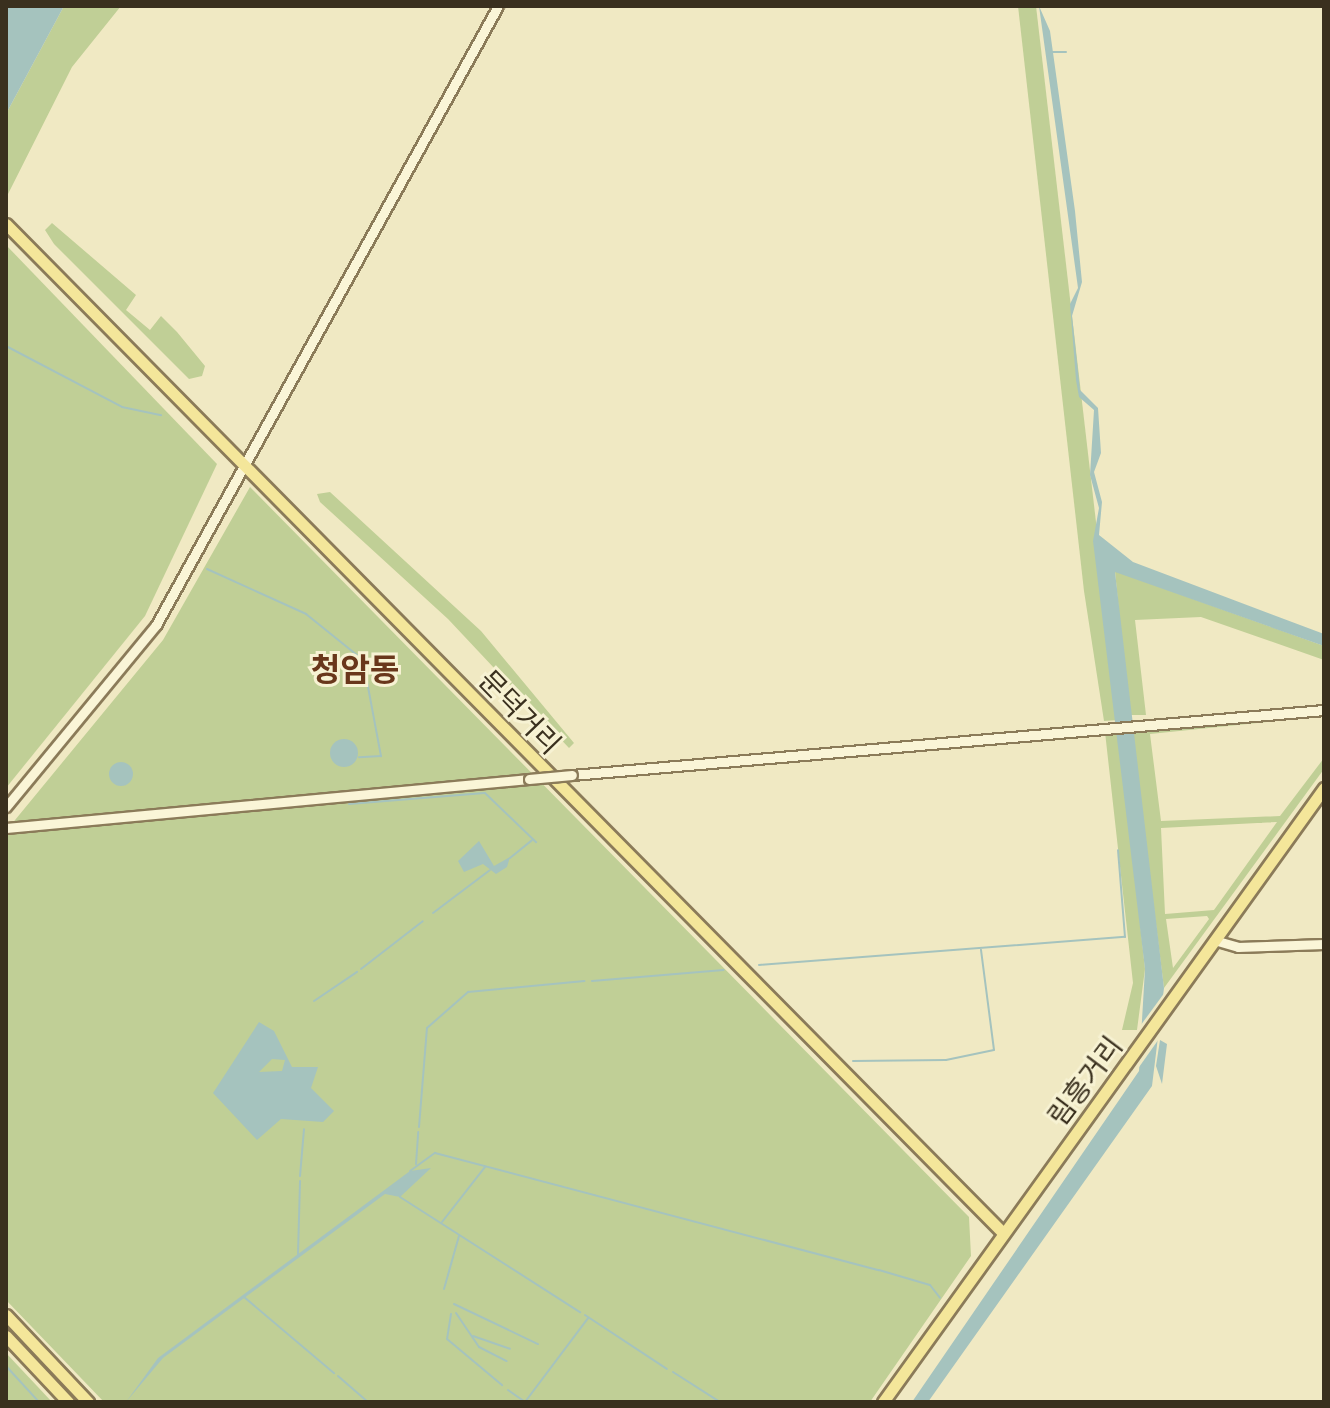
<!DOCTYPE html>
<html>
<head>
<meta charset="utf-8">
<style>
  body { margin:0 }
  #map { position:relative; width:1330px; height:1408px; overflow:hidden; background:#f0e9c3; font-family:Lora,"Noto Sans KR",serif }
  div>[style] { position:absolute }
  .green>* { inset:0; background:#c0cf96 }
  .water>* { inset:0; background:#a5c3be }
  .round { border-radius:50% }
  .pier>* { inset:0; background:#f0e9c3 }
  .stream>* { height:2px; margin:-1px; padding:0 1px; transform-origin:1px; border-radius:1px; background:#a5c3be }
  .roads { filter:drop-shadow(2px 0 #8b7b59) drop-shadow(-2px 0 #8b7b59) drop-shadow(0 2px #8b7b59) drop-shadow(0 -2px #8b7b59) }
  .minor>* { height:9px; margin:-4.5px; padding:0 4.5px; transform-origin:4.5px; border-radius:4.5px; background:#faf5d7 }
  .major>* { height:11px; margin:-5.5px; padding:0 5.5px; transform-origin:5.5px; border-radius:5.5px; background:#f4e69a }
  .bridges { filter:drop-shadow(2px 0 #8b7b59) drop-shadow(-2px 0 #8b7b59) drop-shadow(0 2px #8b7b59) drop-shadow(0 -2px #8b7b59) }
  .minor-bridge>* { height:9px; margin:-4.5px; padding:0 4.5px; transform-origin:4.5px; border-radius:4.5px; background:#faf5d7 }
  span { translate:-50% -50%; white-space:nowrap; text-align:center; line-height:1.15; -webkit-text-stroke:6px #f7f2d3; paint-order:stroke }
  .street-label { font-size:28px; color:#3a301e }
  .quarter-label { font-size:32px; color:#69371b; font-weight:700 }
  .frame { position:absolute; inset:0; border:8px solid #3a301e; pointer-events:none }
</style>
</head>
<body>
<div id="map">
  <div class="green">
    <i style="clip-path:polygon(64px 6px,121px 6px,72px 67px,6px 198px,6px 114px)"></i>
    <i style="clip-path:polygon(1018px 6px,1036px 6px,1119px 720px,1104px 721px,1084px 591px)"></i>
    <i style="clip-path:polygon(52px 223px,136px 295px,126px 310px,150px 330px,161px 316px,177px 332px,205px 366px,202px 376px,189px 379px,54px 244px,45px 230px)"></i>
    <i style="clip-path:polygon(6px 245px,217px 464px,145px 616px,6px 788px)"></i>
    <i style="clip-path:polygon(250px 487px,969px 1217px,971px 1256px,870px 1402px,104px 1402px,6px 1300px,6px 831px,163px 640px)"></i>
    <i style="clip-path:polygon(330px 492px,481px 631px,574px 743px,569px 748px,448px 619px,320px 502px,317px 494px)"></i>
    <i style="clip-path:polygon(1115px 571px,1324px 646px,1324px 660px,1201px 617px,1135px 620px,1146px 715px,1129px 715px)"></i>
    <i style="clip-path:polygon(evenodd,1324px 716px,1150px 734px,1161px 821px,1280px 816px,1324px 758px,1324px 769px,1164px 988px,1131px 727px,1324px 716px,1277px 822px,1214px 910px,1165px 914px,1161px 828px,1277px 822px,1324px 716px,1207px 916px,1209px 919px,1173px 968px,1166px 919px,1207px 916px)"></i>
    <i style="clip-path:polygon(1119px 728px,1145px 969px,1137px 1030px,1122px 1030px,1133px 983px,1105px 732px)"></i>
    <i style="clip-path:polygon(6px 1323px,80px 1402px,74px 1402px)"></i>
    <i style="clip-path:polygon(6px 1353px,52px 1402px,6px 1402px)"></i>
  </div>
  <div class="water">
    <i style="clip-path:polygon(6px 6px,64px 6px,6px 114px)"></i>
    <i style="clip-path:polygon(1039px 6px,1050px 31px,1075px 211px,1082px 282px,1072px 316px,1080px 390px,1098px 408px,1101px 453px,1094px 472px,1102px 502px,1099px 535px,1133px 562px,1324px 634px,1324px 646px,1115px 572px,1164px 988px,1152px 1086px,928px 1402px,912px 1402px,1139px 1071px,1145px 969px,1093px 541px,1099px 508px,1090px 475px,1094px 410px,1079px 397px,1076px 380px,1070px 304px,1078px 288px)"></i>
    <i class="round" style="left:330px;top:739px;width:28px;height:28px"></i>
    <i class="round" style="left:109px;top:762px;width:24px;height:24px"></i>
    <i style="clip-path:polygon(479px 841px,494px 866px,510px 857px,507px 867px,496px 874px,483px 864px,464px 872px,458px 861px)"></i>
    <i style="clip-path:polygon(evenodd,259px 1022px,274px 1031px,292px 1067px,318px 1067px,311px 1088px,334px 1111px,323px 1122px,281px 1119px,257px 1140px,213px 1093px,259px 1022px,272px 1059px,285px 1060px,282px 1071px,259px 1072px,272px 1059px)"></i>
    <i style="clip-path:polygon(1160px 1040px,1167px 1044px,1162px 1084px,1156px 1066px)"></i>
    <i style="clip-path:polygon(431px 1168px,400px 1197px,385px 1194px,163px 1358px,126px 1402px,158px 1358px,181px 1341px,410px 1171px)"></i>
  </div>
  <div class="pier">
    <i style="clip-path:polygon(1168px 988px,1161px 1036px,1137px 1070px,1135px 1033px)"></i>
  </div>
  <div class="stream">
    <i style="left:1051px;top:52px;width:15px"></i>
    <i style="left:6px;top:346px;width:131px;rotate:27.7deg"></i>
    <i style="left:122px;top:407px;width:40px;rotate:12deg"></i>
    <i style="left:207px;top:569px;width:109px;rotate:24.4deg"></i>
    <i style="left:306px;top:614px;width:73px;rotate:38.9deg"></i>
    <i style="left:363px;top:660px;width:98px;rotate:79.4deg"></i>
    <i style="left:381px;top:756px;width:22px;rotate:177deg"></i>
    <i style="left:349px;top:804px;width:136px;rotate:-4.6deg"></i>
    <i style="left:485px;top:793px;width:71px;rotate:43.9deg"></i>
    <i style="left:510px;top:858px;width:28px;rotate:-39deg"></i>
    <i style="left:433px;top:913px;width:71px;rotate:-37deg"></i>
    <i style="left:759px;top:965px;width:367px;rotate:-4.4deg"></i>
    <i style="left:1125px;top:937px;width:87px;rotate:-94.6deg"></i>
    <i style="left:361px;top:969px;width:78px;rotate:-37.7deg"></i>
    <i style="left:592px;top:981px;width:132px;rotate:-4.8deg"></i>
    <i style="left:314px;top:1001px;width:52px;rotate:-34deg"></i>
    <i style="left:853px;top:1061px;width:93px;rotate:-0.6deg"></i>
    <i style="left:946px;top:1060px;width:49px;rotate:-11.8deg"></i>
    <i style="left:994px;top:1050px;width:101px;rotate:-97.4deg"></i>
    <i style="left:419px;top:1127px;width:99px;rotate:-85.4deg"></i>
    <i style="left:427px;top:1028px;width:55px;rotate:-41.3deg"></i>
    <i style="left:468px;top:992px;width:117px;rotate:-5.4deg"></i>
    <i style="left:416px;top:1164px;width:32px;rotate:-86deg"></i>
    <i style="left:410px;top:1171px;width:31px;rotate:-36deg"></i>
    <i style="left:435px;top:1153px;width:459px;rotate:14.8deg"></i>
    <i style="left:879px;top:1270px;width:53px;rotate:16.4deg"></i>
    <i style="left:930px;top:1285px;width:16px;rotate:52deg"></i>
    <i style="left:300px;top:1176px;width:47px;rotate:-85.1deg"></i>
    <i style="left:400px;top:1197px;width:214px;rotate:32.6deg"></i>
    <i style="left:442px;top:1222px;width:70px;rotate:-52deg"></i>
    <i style="left:298px;top:1254px;width:73px;rotate:-88.4deg"></i>
    <i style="left:444px;top:1289px;width:55px;rotate:-74.2deg"></i>
    <i style="left:244px;top:1297px;width:118px;rotate:40.2deg"></i>
    <i style="left:454px;top:1304px;width:93px;rotate:25.5deg"></i>
    <i style="left:456px;top:1313px;width:41px;rotate:55.9deg"></i>
    <i style="left:479px;top:1347px;width:31px;rotate:27deg"></i>
    <i style="left:451px;top:1314px;width:25px;rotate:99deg"></i>
    <i style="left:447px;top:1339px;width:72px;rotate:39.9deg"></i>
    <i style="left:585px;top:1315px;width:98px;rotate:33.4deg"></i>
    <i style="left:473px;top:1336px;width:39px;rotate:19deg"></i>
    <i style="left:6px;top:1366px;width:49px;rotate:47.5deg"></i>
    <i style="left:673px;top:1372px;width:56px;rotate:32.6deg"></i>
    <i style="left:338px;top:1376px;width:40px;rotate:41deg"></i>
    <i style="left:508px;top:1390px;width:21px;rotate:35deg"></i>
    <i style="left:525px;top:1402px;width:105px;rotate:-53.1deg"></i>
  </div>
  <div class="roads">
    <div class="minor">
      <i style="left:572px;top:775px;width:755px;rotate:-4.94deg"></i>
      <i style="left:6px;top:807px;width:236px;rotate:-50.5deg"></i>
      <i style="left:156px;top:625px;width:707px;rotate:-61.08deg"></i>
      <i style="left:6px;top:828px;width:525px;rotate:-5.35deg"></i>
      <i style="left:1214px;top:940px;width:25px;rotate:16deg"></i>
      <i style="left:1238px;top:947px;width:86px;rotate:-2deg"></i>
    </div>
    <div class="major">
      <i style="left:6px;top:224px;width:1417px;rotate:45.34deg"></i>
      <i style="left:6px;top:1315px;width:120px;rotate:46.7deg"></i>
      <i style="left:6px;top:1336px;width:91px;rotate:46.8deg"></i>
      <i style="left:883px;top:1402px;width:756px;rotate:-54.31deg"></i>
    </div>
  </div>
  <div class="bridges">
    <div class="minor-bridge">
      <i style="left:529px;top:779px;width:43px;rotate:-5.3deg"></i>
    </div>
  </div>
  <div class="street-label">
    <span style="left:520px;top:712px;rotate:46deg">문덕거리</span>
    <span style="left:1085px;top:1081px;rotate:-53deg">림흥거리</span>
  </div>
  <div class="quarter-label">
    <span style="left:355px;top:670px">청암동</span>
  </div>
  <div class="frame"></div>
</div>
</body>
</html>
